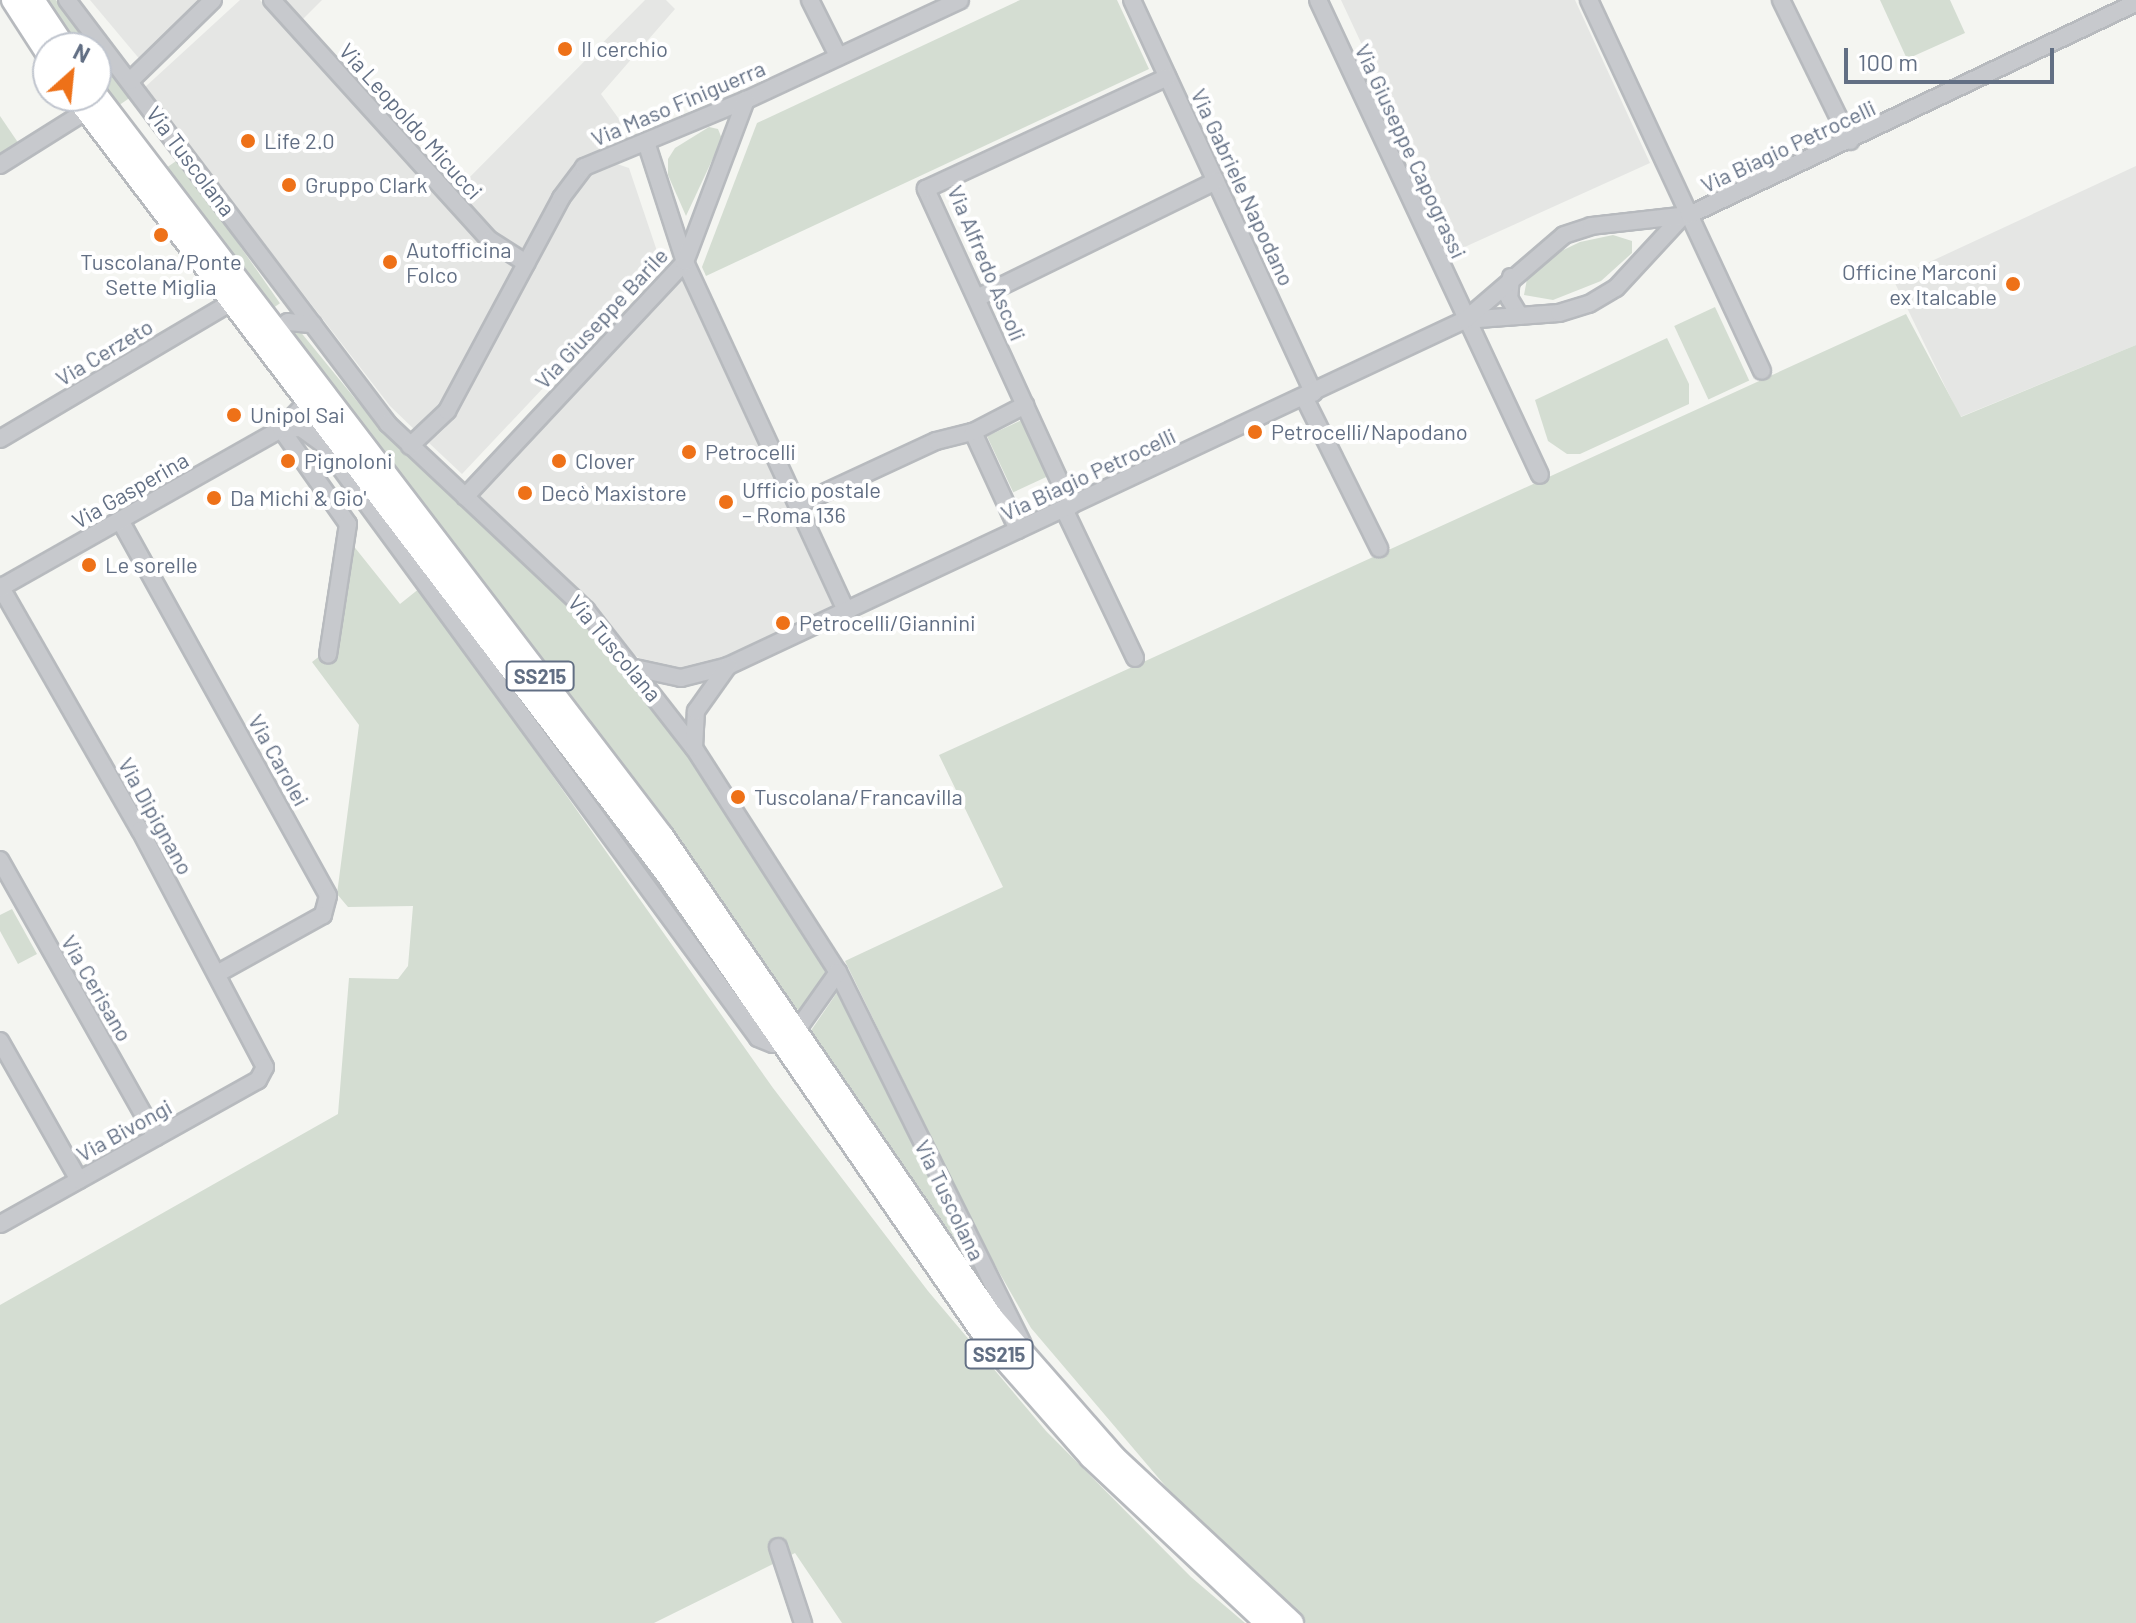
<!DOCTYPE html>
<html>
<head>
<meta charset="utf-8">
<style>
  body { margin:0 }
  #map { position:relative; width:2136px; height:1623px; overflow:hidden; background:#f4f5f1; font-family:Barlow,sans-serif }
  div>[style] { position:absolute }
  .built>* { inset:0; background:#e5e6e4 }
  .green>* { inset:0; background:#d4ddd2; transform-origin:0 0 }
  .roads { filter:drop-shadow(2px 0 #b7babe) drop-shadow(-2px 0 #b7babe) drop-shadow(0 2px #b7babe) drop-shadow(0 -2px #b7babe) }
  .minor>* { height:16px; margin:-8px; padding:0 8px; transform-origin:8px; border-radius:8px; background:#c7c9cd }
  .major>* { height:22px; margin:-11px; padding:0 11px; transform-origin:11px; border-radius:11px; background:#fff }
  .dots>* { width:22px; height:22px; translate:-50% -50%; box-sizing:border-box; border:4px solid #fff; border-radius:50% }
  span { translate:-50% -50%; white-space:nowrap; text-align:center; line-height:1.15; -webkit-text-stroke:8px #fff; paint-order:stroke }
  .shield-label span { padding:2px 6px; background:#fff; border:2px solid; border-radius:6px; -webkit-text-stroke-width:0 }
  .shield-label { font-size:20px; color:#626f84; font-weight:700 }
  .poi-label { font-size:22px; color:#626f84 }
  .left { translate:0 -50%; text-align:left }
  .right { translate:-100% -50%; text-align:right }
  .street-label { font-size:22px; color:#626f84 }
  .north { position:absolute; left:32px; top:32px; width:80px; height:80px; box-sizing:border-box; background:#fff; border:2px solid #c0c5ce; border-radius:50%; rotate:27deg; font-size:22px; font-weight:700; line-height:32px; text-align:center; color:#626f84 }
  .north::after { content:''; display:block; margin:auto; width:28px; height:36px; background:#ee7118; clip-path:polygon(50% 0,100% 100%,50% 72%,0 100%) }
  .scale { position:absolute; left:1844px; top:48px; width:210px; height:36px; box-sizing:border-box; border:4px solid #626f84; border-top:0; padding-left:10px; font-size:24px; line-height:28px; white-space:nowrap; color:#626f84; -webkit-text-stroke:6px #fff; paint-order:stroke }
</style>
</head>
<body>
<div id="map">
  <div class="built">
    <i style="clip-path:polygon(90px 0,204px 0,142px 62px)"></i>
    <i style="clip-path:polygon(240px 0,260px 0,492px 249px,517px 266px,440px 412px,418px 433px,390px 406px,144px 88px)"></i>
    <i style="clip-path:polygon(282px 0,322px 0,301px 21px)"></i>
    <i style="clip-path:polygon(645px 0,666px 0,675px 9px,601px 94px,634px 140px,575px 160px,525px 255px,502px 240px,456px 191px)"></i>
    <i style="clip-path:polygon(1341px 0,1575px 0,1650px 163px,1458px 250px)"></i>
    <i style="clip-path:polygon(614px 163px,629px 168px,661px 263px,462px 474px,429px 443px,445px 428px,575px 190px,596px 168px)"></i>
    <i style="clip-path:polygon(2136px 166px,2136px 345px,1960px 417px,1893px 279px)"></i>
    <i style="clip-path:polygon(684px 276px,836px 610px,716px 663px,673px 670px,654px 667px,631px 653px,476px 497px,676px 279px)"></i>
  </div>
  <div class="green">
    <i style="clip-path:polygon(41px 0,56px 0,94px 48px,73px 48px)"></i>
    <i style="clip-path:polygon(1020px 0,1117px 0,1149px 69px,706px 276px,702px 267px,757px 123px)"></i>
    <i style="clip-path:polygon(1880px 0,1950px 0,1965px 33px,1907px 59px)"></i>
    <i style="clip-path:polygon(96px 51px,131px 97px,115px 108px,96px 80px)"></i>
    <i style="clip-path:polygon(0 116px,19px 144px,0 155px)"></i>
    <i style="clip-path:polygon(709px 127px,718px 129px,722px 139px,686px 216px,668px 175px,668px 159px,675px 148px)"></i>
    <i style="left:179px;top:159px;width:176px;height:14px;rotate:55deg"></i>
    <i style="clip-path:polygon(1613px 235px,1632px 241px,1632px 253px,1601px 281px,1553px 300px,1524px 295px,1527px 279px,1555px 254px,1580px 242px)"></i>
    <i style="left:1715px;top:307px;width:81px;height:45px;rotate:65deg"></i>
    <i style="clip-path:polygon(1906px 314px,1961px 417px,2136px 345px,2136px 1623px,1306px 1623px,1224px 1555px,1031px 1328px,983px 1244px,845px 961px,1003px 887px,939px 755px)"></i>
    <i style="clip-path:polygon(299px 330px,379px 428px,597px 634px,663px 716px,825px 968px,825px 978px,804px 1011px,790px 1008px,284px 333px)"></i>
    <i style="clip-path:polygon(1667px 338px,1689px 384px,1689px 404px,1580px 454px,1567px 454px,1548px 441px,1535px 400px)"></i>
    <i style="left:1026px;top:418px;width:62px;height:43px;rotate:65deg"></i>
    <i style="clip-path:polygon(352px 544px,400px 604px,420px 588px,773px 1088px,928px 1291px,1046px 1431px,1191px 1577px,1245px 1623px,842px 1623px,795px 1553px,654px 1623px,0 1623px,0 1305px,338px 1114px,349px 978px,398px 979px,408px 966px,413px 906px,348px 907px,337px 894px,359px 725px,312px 662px,334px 645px)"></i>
    <i style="clip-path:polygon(12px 909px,37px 954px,18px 964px,0 931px,0 915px)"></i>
    <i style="clip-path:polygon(838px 991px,985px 1285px,985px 1291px,808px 1035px)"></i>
  </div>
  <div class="roads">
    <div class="minor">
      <i style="left:67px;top:0;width:532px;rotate:52.87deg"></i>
      <i style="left:388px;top:424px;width:272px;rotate:43.2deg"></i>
      <i style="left:586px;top:610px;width:175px;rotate:52deg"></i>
      <i style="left:694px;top:748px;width:266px;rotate:57.3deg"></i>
      <i style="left:838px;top:972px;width:415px;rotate:63.6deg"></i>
      <i style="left:272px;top:0;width:324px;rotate:47.8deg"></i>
      <i style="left:490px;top:240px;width:43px;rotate:32.6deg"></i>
      <i style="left:810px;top:0;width:63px;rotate:63.4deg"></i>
      <i style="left:1132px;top:0;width:433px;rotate:65.2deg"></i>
      <i style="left:1318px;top:0;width:524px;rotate:64.95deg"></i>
      <i style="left:1589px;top:0;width:409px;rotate:65deg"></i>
      <i style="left:1781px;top:0;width:157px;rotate:63.9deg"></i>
      <i style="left:130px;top:81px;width:116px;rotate:-44.3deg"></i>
      <i style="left:646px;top:142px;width:126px;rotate:72deg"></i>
      <i style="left:685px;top:262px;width:386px;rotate:65.2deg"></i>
      <i style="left:0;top:165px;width:102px;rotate:-32.1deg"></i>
      <i style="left:1511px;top:277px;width:21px;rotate:95deg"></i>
      <i style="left:1509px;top:298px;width:21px;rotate:59deg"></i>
      <i style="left:977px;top:298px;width:266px;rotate:-26.1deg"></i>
      <i style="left:1465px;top:320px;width:94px;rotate:-4.3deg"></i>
      <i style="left:1559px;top:313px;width:31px;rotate:-17deg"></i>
      <i style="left:1589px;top:304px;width:31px;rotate:-31deg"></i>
      <i style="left:1616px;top:288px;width:93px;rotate:-47.2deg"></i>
      <i style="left:268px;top:336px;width:24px;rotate:-35deg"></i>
      <i style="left:288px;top:322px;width:25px;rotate:5deg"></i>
      <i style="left:1304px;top:397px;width:169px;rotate:63.6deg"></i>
      <i style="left:281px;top:429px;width:116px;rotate:54.8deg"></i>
      <i style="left:348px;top:524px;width:132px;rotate:98.7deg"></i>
      <i style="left:281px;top:429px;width:20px;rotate:-3deg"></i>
      <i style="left:301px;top:428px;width:37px;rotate:36deg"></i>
      <i style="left:0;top:439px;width:267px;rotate:-30.6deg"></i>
      <i style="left:323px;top:444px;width:736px;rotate:53.78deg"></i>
      <i style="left:758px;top:1038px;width:16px;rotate:22deg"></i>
      <i style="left:773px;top:1044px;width:28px;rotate:-30deg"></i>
      <i style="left:797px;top:1030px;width:71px;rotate:-54.7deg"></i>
      <i style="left:410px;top:446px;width:51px;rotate:-43.4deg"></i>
      <i style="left:447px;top:411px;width:242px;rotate:-61.8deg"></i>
      <i style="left:561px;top:198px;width:39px;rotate:-53deg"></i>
      <i style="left:584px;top:167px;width:175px;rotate:-22.5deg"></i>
      <i style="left:746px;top:100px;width:236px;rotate:-25deg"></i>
      <i style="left:465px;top:497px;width:322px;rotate:-46.9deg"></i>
      <i style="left:685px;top:262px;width:173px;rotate:-69.4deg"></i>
      <i style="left:798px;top:505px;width:152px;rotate:-24.9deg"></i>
      <i style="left:936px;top:441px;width:38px;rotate:-14deg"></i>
      <i style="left:1071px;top:506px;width:349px;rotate:-114.6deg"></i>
      <i style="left:926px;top:189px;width:266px;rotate:-24.9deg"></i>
      <i style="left:1064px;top:509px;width:165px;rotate:64.5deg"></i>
      <i style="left:121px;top:522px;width:427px;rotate:61deg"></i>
      <i style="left:328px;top:896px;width:20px;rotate:105deg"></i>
      <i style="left:323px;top:915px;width:121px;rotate:150.9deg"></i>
      <i style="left:1018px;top:530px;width:108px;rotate:-114.7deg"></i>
      <i style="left:973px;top:432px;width:59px;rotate:-27.4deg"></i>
      <i style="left:0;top:586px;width:281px;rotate:60.2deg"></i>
      <i style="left:140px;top:830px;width:268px;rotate:62.2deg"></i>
      <i style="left:265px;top:1067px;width:15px;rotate:118deg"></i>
      <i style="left:258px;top:1080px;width:295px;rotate:150.8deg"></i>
      <i style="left:0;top:588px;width:323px;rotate:-29.5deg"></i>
      <i style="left:281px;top:429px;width:37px;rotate:-46deg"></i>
      <i style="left:635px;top:668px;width:47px;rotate:12.3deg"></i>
      <i style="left:681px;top:678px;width:49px;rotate:-14.3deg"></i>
      <i style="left:728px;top:666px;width:814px;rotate:-25.15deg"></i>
      <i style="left:1465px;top:320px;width:130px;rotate:-40.6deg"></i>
      <i style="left:1564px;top:235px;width:28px;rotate:-18deg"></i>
      <i style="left:1591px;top:226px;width:99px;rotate:-6.4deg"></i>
      <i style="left:1689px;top:215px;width:495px;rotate:-25.4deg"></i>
      <i style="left:694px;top:748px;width:37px;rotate:-87deg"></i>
      <i style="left:696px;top:711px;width:55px;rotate:-54.6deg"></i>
      <i style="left:0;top:860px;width:318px;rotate:60.6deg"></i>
      <i style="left:0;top:1041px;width:160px;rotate:60.4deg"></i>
      <i style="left:778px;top:1547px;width:80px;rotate:71.8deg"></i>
    </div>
    <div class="major">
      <i style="left:13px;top:0;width:64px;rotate:57.1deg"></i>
      <i style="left:33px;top:0;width:58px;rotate:56.3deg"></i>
      <i style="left:96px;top:95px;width:932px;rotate:52.63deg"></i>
      <i style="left:662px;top:836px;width:584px;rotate:55.6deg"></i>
      <i style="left:992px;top:1318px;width:186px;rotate:48.7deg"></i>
      <i style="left:1115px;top:1458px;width:242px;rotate:43deg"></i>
      <i style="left:76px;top:96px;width:973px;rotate:52.77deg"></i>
      <i style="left:665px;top:871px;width:568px;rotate:55.47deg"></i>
      <i style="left:987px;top:1339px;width:157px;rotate:48.6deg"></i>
      <i style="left:1091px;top:1457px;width:242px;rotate:43.3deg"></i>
    </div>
  </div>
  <div class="dots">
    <i style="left:565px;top:49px;background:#ee7118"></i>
    <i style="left:248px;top:141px;background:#ee7118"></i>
    <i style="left:289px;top:185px;background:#ee7118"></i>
    <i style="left:161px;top:235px;background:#ee7118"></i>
    <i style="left:390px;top:262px;background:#ee7118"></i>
    <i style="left:2013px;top:284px;background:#ee7118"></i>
    <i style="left:234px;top:415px;background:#ee7118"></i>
    <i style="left:1255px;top:432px;background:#ee7118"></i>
    <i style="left:689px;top:452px;background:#ee7118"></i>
    <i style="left:288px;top:461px;background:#ee7118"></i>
    <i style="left:559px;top:461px;background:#ee7118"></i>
    <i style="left:525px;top:493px;background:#ee7118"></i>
    <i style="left:214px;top:498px;background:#ee7118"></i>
    <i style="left:726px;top:502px;background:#ee7118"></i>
    <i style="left:89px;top:565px;background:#ee7118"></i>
    <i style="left:783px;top:623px;background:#ee7118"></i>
    <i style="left:738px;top:797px;background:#ee7118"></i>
  </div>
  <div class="shield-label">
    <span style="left:540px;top:676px">SS215</span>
    <span style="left:999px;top:1354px">SS215</span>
  </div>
  <div class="poi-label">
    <span class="left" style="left:581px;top:49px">Il cerchio</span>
    <span class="left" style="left:264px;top:141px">Life 2.0</span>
    <span class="left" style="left:305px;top:185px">Gruppo Clark</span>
    <span class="left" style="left:406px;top:262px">Autofficina<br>Folco</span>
    <span style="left:161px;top:274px">Tuscolana/Ponte<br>Sette Miglia</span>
    <span class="right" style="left:1997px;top:284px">Officine Marconi<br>ex Italcable</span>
    <span class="left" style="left:250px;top:415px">Unipol Sai</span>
    <span class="left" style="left:1271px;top:432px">Petrocelli/Napodano</span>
    <span class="left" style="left:705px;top:452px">Petrocelli</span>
    <span class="left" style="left:304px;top:461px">Pignoloni</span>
    <span class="left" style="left:575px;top:461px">Clover</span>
    <span class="left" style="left:742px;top:502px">Ufficio postale<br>– Roma 136</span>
    <span class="left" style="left:541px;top:493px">Decò Maxistore</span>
    <span class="left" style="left:230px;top:498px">Da Michi &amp; Gio'</span>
    <span class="left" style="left:105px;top:565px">Le sorelle</span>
    <span class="left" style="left:799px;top:623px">Petrocelli/Giannini</span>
    <span class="left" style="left:754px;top:797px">Tuscolana/Francavilla</span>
  </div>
  <div class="street-label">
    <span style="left:678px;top:103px;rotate:-23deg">Via Maso Finiguerra</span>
    <span style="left:411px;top:121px;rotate:48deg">Via Leopoldo Micucci</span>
    <span style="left:1788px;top:146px;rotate:-25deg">Via Biagio Petrocelli</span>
    <span style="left:1411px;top:151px;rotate:65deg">Via Giuseppe Capograssi</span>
    <span style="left:191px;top:161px;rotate:53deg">Via Tuscolana</span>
    <span style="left:1243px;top:187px;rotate:65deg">Via Gabriele Napodano</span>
    <span style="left:987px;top:263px;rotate:67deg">Via Alfredo Ascoli</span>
    <span style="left:601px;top:318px;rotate:-47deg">Via Giuseppe Barile</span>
    <span style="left:104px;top:352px;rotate:-31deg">Via Cerzeto</span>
    <span style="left:1088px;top:474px;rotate:-25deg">Via Biagio Petrocelli</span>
    <span style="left:130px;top:490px;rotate:-30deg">Via Gasperina</span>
    <span style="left:615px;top:648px;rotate:50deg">Via Tuscolana</span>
    <span style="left:279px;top:760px;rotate:61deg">Via Carolei</span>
    <span style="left:156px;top:816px;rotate:61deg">Via Dipignano</span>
    <span style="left:97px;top:988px;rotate:60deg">Via Cerisano</span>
    <span style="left:124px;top:1130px;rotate:-29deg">Via Bivongi</span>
    <span style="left:950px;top:1200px;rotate:64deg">Via Tuscolana</span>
  </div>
  <div class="north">N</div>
  <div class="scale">100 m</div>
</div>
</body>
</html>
